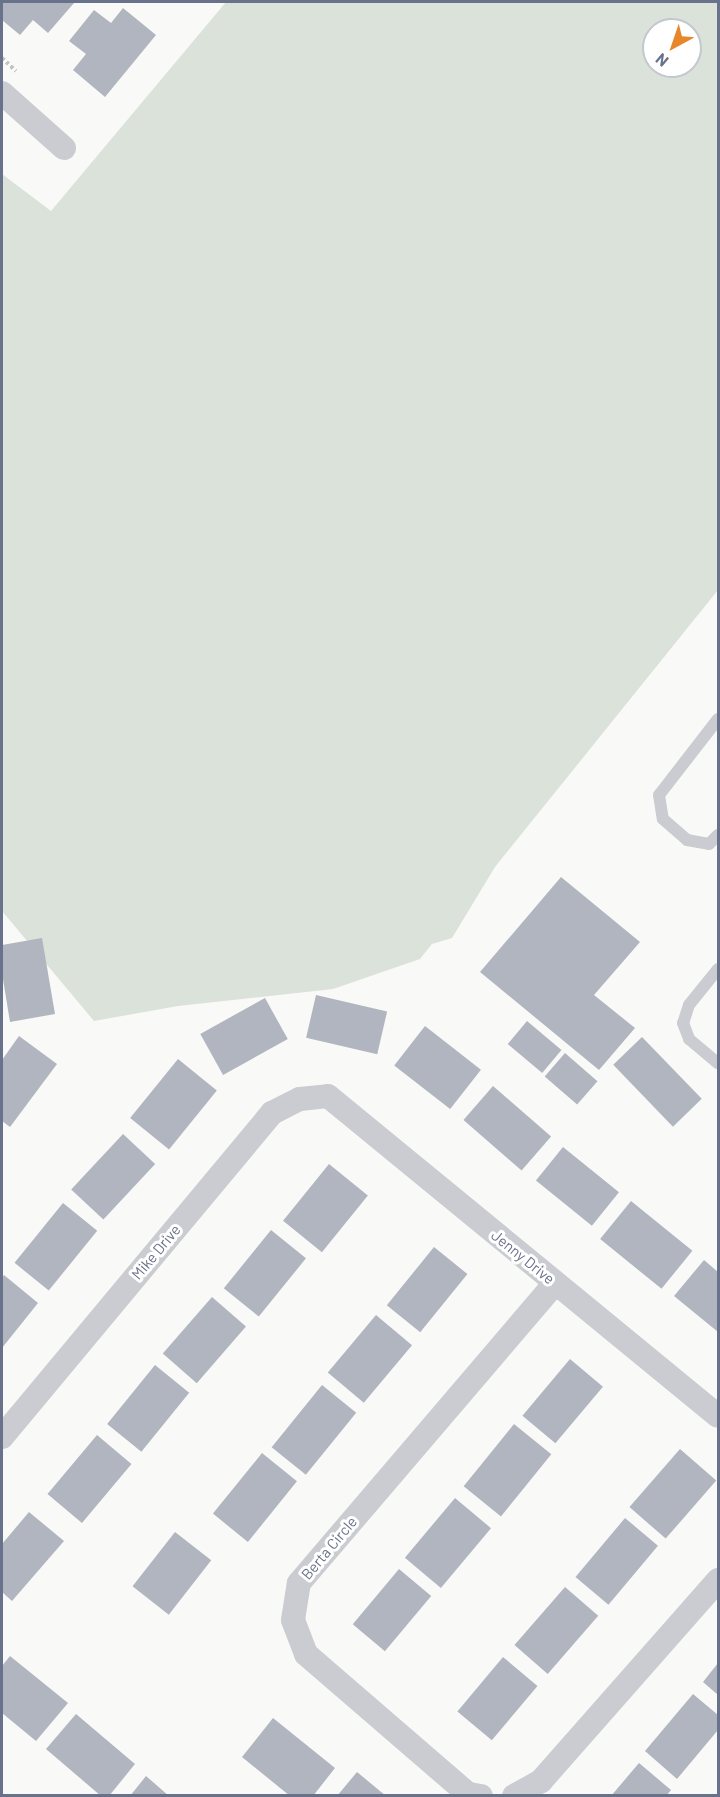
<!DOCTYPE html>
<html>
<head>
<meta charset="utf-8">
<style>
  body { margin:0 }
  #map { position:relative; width:720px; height:1797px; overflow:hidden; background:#f9faf8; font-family:Barlow,sans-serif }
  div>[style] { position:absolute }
  .green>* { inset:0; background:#dae2d9 }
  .building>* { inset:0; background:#b0b5bf; transform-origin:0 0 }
  .path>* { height:4px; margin-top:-2px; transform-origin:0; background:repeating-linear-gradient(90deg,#c1c3c6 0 3px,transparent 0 6px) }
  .service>* { height:12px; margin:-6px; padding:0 6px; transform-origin:6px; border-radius:6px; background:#caccd1 }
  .minor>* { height:24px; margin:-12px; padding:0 12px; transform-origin:12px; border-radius:12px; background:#caccd1 }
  span { translate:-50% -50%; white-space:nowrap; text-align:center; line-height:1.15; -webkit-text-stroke:6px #fff; paint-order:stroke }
  .street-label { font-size:15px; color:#68728a }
  .frame { position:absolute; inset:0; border:3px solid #68728a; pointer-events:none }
  .north { position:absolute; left:642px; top:18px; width:60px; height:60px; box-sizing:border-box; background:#fff; border:2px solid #c3c7d0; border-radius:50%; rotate:220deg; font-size:16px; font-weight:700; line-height:24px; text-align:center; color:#68728a }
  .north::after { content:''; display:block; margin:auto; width:21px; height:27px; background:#e8862a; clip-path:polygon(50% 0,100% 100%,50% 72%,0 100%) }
</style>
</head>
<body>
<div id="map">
  <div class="green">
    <i style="clip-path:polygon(evenodd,226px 2px,718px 2px,718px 590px,495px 867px,452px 938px,432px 944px,420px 959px,333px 989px,178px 1006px,94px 1021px,2px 911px,2px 174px,51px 211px,226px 2px,654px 30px,690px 30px,690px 66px,654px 66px,654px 30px)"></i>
  </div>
  <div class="building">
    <i style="clip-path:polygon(2px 2px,72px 2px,74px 3px,48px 33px,33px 20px,20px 35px,2px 20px)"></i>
    <i style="clip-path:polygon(123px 8px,156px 35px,105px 97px,73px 70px,86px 54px,69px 41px,94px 10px,111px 23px)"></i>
    <i style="clip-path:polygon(561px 877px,640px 942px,594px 995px,635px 1028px,599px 1070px,480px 972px)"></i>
    <i style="clip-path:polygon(42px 938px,55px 1014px,10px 1022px,2px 973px,2px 945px)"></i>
    <i style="left:316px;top:995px;width:73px;height:44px;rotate:13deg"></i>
    <i style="left:265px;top:998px;width:47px;height:74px;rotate:61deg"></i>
    <i style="left:527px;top:1021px;width:45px;height:30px;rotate:40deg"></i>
    <i style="left:425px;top:1026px;width:71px;height:50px;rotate:38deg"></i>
    <i style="clip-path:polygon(19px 1036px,57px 1064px,10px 1127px,2px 1121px,2px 1060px)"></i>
    <i style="left:642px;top:1037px;width:86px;height:40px;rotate:46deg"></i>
    <i style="left:565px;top:1053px;width:43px;height:31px;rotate:41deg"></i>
    <i style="left:178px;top:1059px;width:50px;height:76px;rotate:39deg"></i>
    <i style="left:493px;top:1086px;width:77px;height:45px;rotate:41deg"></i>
    <i style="left:123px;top:1134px;width:44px;height:76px;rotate:43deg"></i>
    <i style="left:563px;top:1147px;width:72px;height:43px;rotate:39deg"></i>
    <i style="left:329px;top:1164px;width:50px;height:73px;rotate:39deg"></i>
    <i style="left:631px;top:1201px;width:79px;height:49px;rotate:39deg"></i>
    <i style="left:63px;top:1203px;width:44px;height:77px;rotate:39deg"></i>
    <i style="left:271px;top:1230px;width:45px;height:75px;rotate:39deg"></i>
    <i style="left:434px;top:1247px;width:43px;height:75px;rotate:39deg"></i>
    <i style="clip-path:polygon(704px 1260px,718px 1272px,718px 1332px,674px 1296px)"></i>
    <i style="clip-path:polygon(4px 1275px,38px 1303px,2px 1348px,2px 1278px)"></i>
    <i style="left:212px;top:1297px;width:45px;height:75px;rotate:41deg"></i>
    <i style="left:376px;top:1315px;width:47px;height:75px;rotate:40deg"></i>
    <i style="left:570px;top:1359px;width:43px;height:74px;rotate:40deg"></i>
    <i style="left:155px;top:1365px;width:44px;height:76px;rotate:39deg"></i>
    <i style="left:322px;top:1385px;width:44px;height:80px;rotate:39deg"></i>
    <i style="left:514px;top:1424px;width:48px;height:80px;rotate:39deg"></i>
    <i style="left:97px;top:1435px;width:45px;height:77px;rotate:40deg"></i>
    <i style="left:680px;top:1449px;width:48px;height:77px;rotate:41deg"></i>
    <i style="left:262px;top:1453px;width:45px;height:78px;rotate:39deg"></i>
    <i style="left:455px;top:1498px;width:47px;height:78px;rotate:40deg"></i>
    <i style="clip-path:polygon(29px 1512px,64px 1541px,12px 1601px,2px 1592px,2px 1544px)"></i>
    <i style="left:625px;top:1518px;width:43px;height:77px;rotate:40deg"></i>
    <i style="left:175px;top:1532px;width:46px;height:69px;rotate:38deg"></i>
    <i style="left:399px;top:1569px;width:42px;height:72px;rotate:40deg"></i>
    <i style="left:565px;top:1587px;width:44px;height:77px;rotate:41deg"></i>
    <i style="clip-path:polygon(10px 1656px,68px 1703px,36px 1741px,2px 1713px,2px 1666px)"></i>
    <i style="left:503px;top:1657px;width:45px;height:71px;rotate:40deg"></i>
    <i style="clip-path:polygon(718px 1663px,718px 1695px,703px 1682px)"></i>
    <i style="clip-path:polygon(693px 1694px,718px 1715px,718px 1730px,677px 1779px,645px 1751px)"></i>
    <i style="clip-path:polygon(76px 1714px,135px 1764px,109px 1796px,101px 1796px,46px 1749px)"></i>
    <i style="clip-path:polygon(273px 1718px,335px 1768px,313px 1796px,290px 1796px,242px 1757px)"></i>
    <i style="clip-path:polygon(639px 1763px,671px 1790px,666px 1796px,611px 1796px)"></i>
    <i style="clip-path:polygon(357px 1772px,386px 1796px,337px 1796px)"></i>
    <i style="clip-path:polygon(146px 1776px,169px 1796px,130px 1796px)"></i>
  </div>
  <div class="path">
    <i style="left:2px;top:58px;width:19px;rotate:43deg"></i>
  </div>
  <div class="service">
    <i style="left:718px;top:719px;width:96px;rotate:127.8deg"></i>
    <i style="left:659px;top:795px;width:24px;rotate:81deg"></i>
    <i style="left:663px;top:819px;width:32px;rotate:41deg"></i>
    <i style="left:687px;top:840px;width:22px;rotate:10deg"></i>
    <i style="left:709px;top:844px;width:13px;rotate:-45deg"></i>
    <i style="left:718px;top:969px;width:46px;rotate:128.9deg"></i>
    <i style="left:689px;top:1005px;width:19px;rotate:108deg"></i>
    <i style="left:683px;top:1023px;width:17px;rotate:69deg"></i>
    <i style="left:689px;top:1039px;width:38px;rotate:40deg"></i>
  </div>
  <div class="minor">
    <i style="left:2px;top:93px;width:83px;rotate:41.6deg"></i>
    <i style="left:2px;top:1437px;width:422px;rotate:-50.2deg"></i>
    <i style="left:272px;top:1113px;width:31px;rotate:-27deg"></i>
    <i style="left:300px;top:1099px;width:28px;rotate:-6deg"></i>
    <i style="left:328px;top:1096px;width:504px;rotate:39.37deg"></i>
    <i style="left:481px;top:1796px;width:13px;rotate:-171deg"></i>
    <i style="left:468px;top:1794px;width:214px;rotate:-139.2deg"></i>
    <i style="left:306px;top:1654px;width:36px;rotate:-111deg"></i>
    <i style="left:293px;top:1620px;width:37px;rotate:-81deg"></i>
    <i style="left:299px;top:1583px;width:394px;rotate:-49.5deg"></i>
    <i style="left:514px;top:1796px;width:31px;rotate:-29deg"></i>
    <i style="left:541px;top:1781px;width:268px;rotate:-48.6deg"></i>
  </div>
  <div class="street-label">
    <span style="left:156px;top:1252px;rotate:-50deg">Mike Drive</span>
    <span style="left:523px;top:1257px;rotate:39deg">Jenny Drive</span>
    <span style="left:329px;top:1548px;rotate:-50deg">Berta Circle</span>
  </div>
  <div class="frame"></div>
  <div class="north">N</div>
</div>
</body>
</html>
